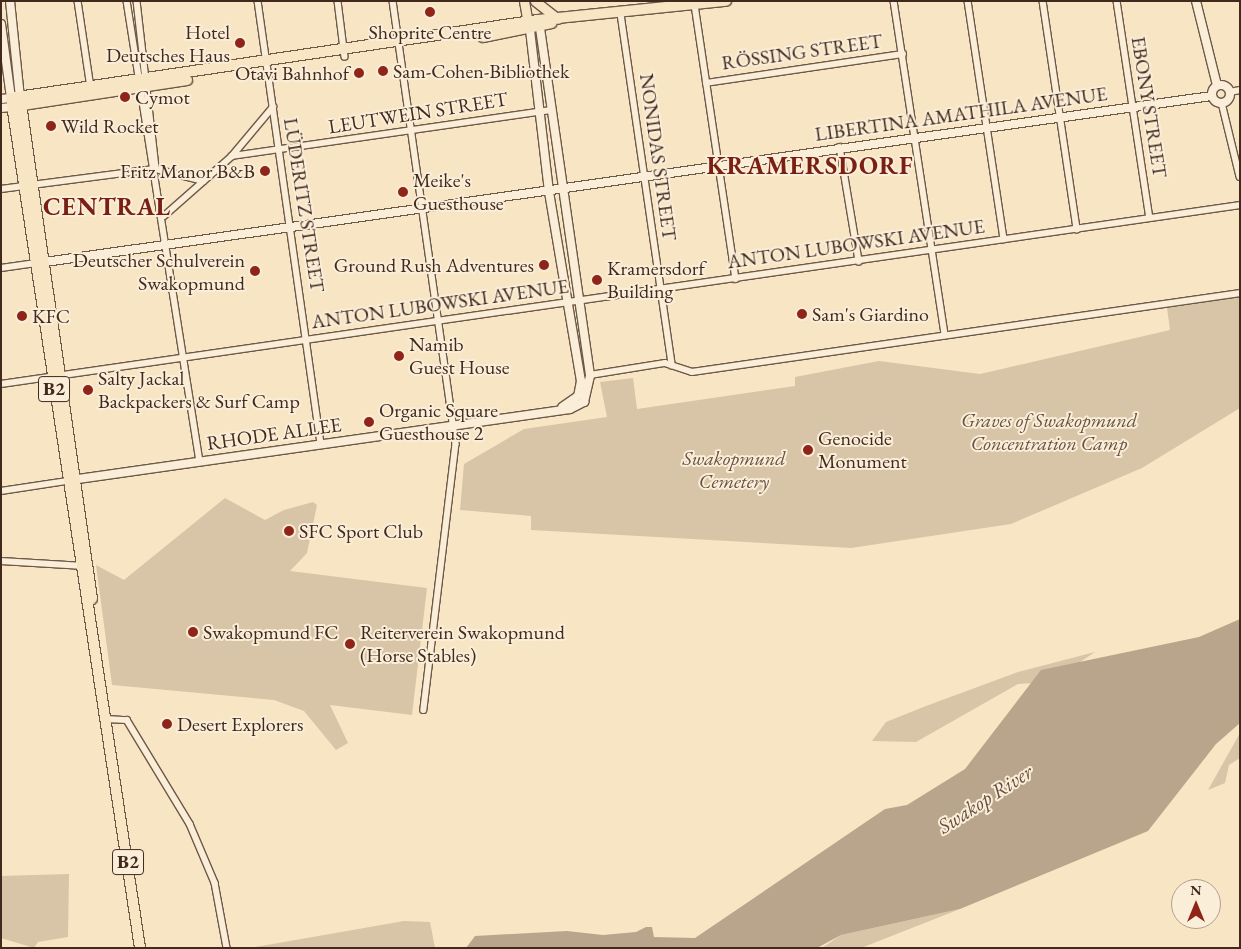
<!DOCTYPE html>
<html>
<head>
<meta charset="utf-8">
<style>
  body { margin:0 }
  #map { position:relative; width:1241px; height:949px; overflow:hidden; background:#f7e5c4; font-family:"EB Garamond",serif }
  div>[style] { position:absolute }
  .green>* { inset:0; background:#d8c5a8 }
  .water>* { inset:0; background:#b9a58b }
  .roads { filter:drop-shadow(1px 0 #6e5847) drop-shadow(-1px 0 #6e5847) drop-shadow(0 1px #6e5847) drop-shadow(0 -1px #6e5847) }
  .street>* { height:5.5px; margin:-2.75px; padding:0 2.75px; transform-origin:2.75px; border-radius:2.75px; background:#faeed9 }
  .secondary>* { height:8px; margin:-4px; padding:0 4px; transform-origin:4px; border-radius:4px; background:#faeed9 }
  .secondary>.ring { margin:-4px; padding:0; box-sizing:content-box; background:none; border:8px solid #faeed9; border-radius:50% }
  .primary>* { height:9px; margin:-4.5px; padding:0 4.5px; transform-origin:4.5px; border-radius:4.5px; background:#f7e5c4 }
  .highway>* { height:10px; margin:-5px; padding:0 5px; transform-origin:5px; border-radius:5px; background:#f7e5c4 }
  .dots>* { width:14px; height:14px; translate:-50% -50%; box-sizing:border-box; border:2px solid #faeed9; border-radius:50% }
  span { translate:-50% -50%; white-space:nowrap; text-align:center; line-height:1.15; -webkit-text-stroke:4px #faeed9; paint-order:stroke }
  .shield-label span { padding:1px 4px; background:#faeed9; border:1px solid; border-radius:4px; -webkit-text-stroke-width:0 }
  .shield-label { font-size:19px; color:#41291d; font-weight:700 }
  .poi-label { font-size:20px; color:#41291d }
  .right { translate:-100% -50%; text-align:right }
  .left { translate:0 -50%; text-align:left }
  .street-label { font-size:20px; color:#41291d }
  .park-label { font-size:20px; color:#675040; font-style:italic }
  .water-label { font-size:21px; color:#654e3e; font-style:italic }
  .district-label { font-size:25px; color:#7a1f14; font-weight:700; letter-spacing:1px }
  .frame { position:absolute; inset:0; border:2px solid #41291d; pointer-events:none }
  .north { position:absolute; left:1171px; top:879px; width:50px; height:50px; box-sizing:border-box; background:#faeed9; border:1px solid #b09f8e; border-radius:50%; rotate:0deg; font-size:14px; font-weight:700; line-height:20px; text-align:center; color:#41291d }
  .north::after { content:''; display:block; margin:auto; width:18px; height:22px; background:#8f2418; clip-path:polygon(50% 0,100% 100%,50% 72%,0 100%) }
</style>
</head>
<body>
<div id="map">
  <div class="green">
    <i style="clip-path:polygon(1240px 297px,1240px 408px,1142px 468px,1011px 524px,851px 548px,531px 530px,531px 516px,460px 510px,464px 464px,524px 429px,607px 417px,600px 382px,633px 378px,637px 409px,795px 386px,795px 377px,879px 361px,980px 374px,1170px 330px,1167px 308px)"></i>
    <i style="clip-path:polygon(225px 498px,265px 520px,284px 510px,313px 502px,317px 505px,307px 553px,290px 571px,427px 588px,412px 715px,330px 705px,348px 743px,336px 750px,304px 711px,274px 700px,112px 685px,96px 565px,124px 580px)"></i>
    <i style="clip-path:polygon(1095px 652px,1051px 682px,1018px 684px,916px 742px,872px 741px,886px 722px,926px 706px,1018px 672px)"></i>
    <i style="clip-path:polygon(1240px 733px,1240px 758px,1229px 765px,1225px 783px,1208px 790px)"></i>
    <i style="clip-path:polygon(69px 874px,68px 937px,38px 942px,34px 948px,1px 938px,1px 876px)"></i>
    <i style="clip-path:polygon(960px 909px,861px 948px,822px 948px,841px 935px)"></i>
    <i style="clip-path:polygon(404px 921px,430px 922px,435px 948px,250px 948px)"></i>
  </div>
  <div class="water">
    <i style="clip-path:polygon(1240px 619px,1240px 723px,1216px 744px,1148px 831px,960px 909px,841px 935px,817px 948px,466px 948px,475px 936px,567px 931px,603px 935px,636px 932px,646px 927px,652px 927px,654px 937px,695px 938px,885px 809px,907px 805px,965px 769px,1041px 670px,1199px 637px)"></i>
  </div>
  <div class="roads">
    <div class="street">
      <i style="left:78px;top:1px;width:88px;rotate:81.5deg"></i>
      <i style="left:127px;top:1px;width:466px;rotate:81deg"></i>
      <i style="left:137px;top:1px;width:169px;rotate:83.5deg"></i>
      <i style="left:258px;top:1px;width:447px;rotate:81.9deg"></i>
      <i style="left:338px;top:1px;width:56px;rotate:82.9deg"></i>
      <i style="left:393px;top:1px;width:447px;rotate:81.9deg"></i>
      <i style="left:456px;top:444px;width:268px;rotate:96.9deg"></i>
      <i style="left:894px;top:1px;width:338px;rotate:81.3deg"></i>
      <i style="left:968px;top:1px;width:241px;rotate:81.4deg"></i>
      <i style="left:1043px;top:1px;width:231px;rotate:81.5deg"></i>
      <i style="left:1117px;top:1px;width:219px;rotate:81.4deg"></i>
      <i style="left:695px;top:5px;width:277px;rotate:81.5deg"></i>
      <i style="left:621px;top:14px;width:355px;rotate:81.7deg"></i>
      <i style="left:706px;top:83px;width:199px;rotate:-8.4deg"></i>
      <i style="left:1230px;top:92px;width:10px;rotate:-11deg"></i>
      <i style="left:1222px;top:103px;width:76px;rotate:76.3deg"></i>
      <i style="left:840px;top:147px;width:116px;rotate:80.5deg"></i>
      <i style="left:232px;top:156px;width:321px;rotate:-8.2deg"></i>
      <i style="left:1px;top:189px;width:156px;rotate:-7.4deg"></i>
      <i style="left:156px;top:169px;width:49px;rotate:14deg"></i>
      <i style="left:164px;top:216px;width:91px;rotate:-41.4deg"></i>
      <i style="left:232px;top:156px;width:64px;rotate:-50.1deg"></i>
      <i style="left:1px;top:268px;width:35px;rotate:-8deg"></i>
      <i style="left:590px;top:375px;width:76px;rotate:-9.1deg"></i>
      <i style="left:665px;top:363px;width:28px;rotate:18deg"></i>
      <i style="left:692px;top:372px;width:554px;rotate:-8.2deg"></i>
      <i style="left:1px;top:384px;width:1252px;rotate:-8.22deg"></i>
      <i style="left:1px;top:491px;width:67px;rotate:-8.6deg"></i>
      <i style="left:1px;top:561px;width:83px;rotate:3.4deg"></i>
      <i style="left:106px;top:719px;width:21px;rotate:3deg"></i>
      <i style="left:127px;top:720px;width:122px;rotate:58.8deg"></i>
      <i style="left:190px;top:824px;width:64px;rotate:67deg"></i>
      <i style="left:215px;top:883px;width:66px;rotate:79.5deg"></i>
    </div>
    <div class="secondary">
      <i style="left:10px;top:1px;width:97px;rotate:84.1deg"></i>
      <i style="left:1196px;top:1px;width:87px;rotate:76deg"></i>
      <i style="left:1px;top:24px;width:75px;rotate:82.3deg"></i>
      <i style="left:11px;top:98px;width:10px;rotate:174deg"></i>
      <i style="left:530px;top:30px;width:163px;rotate:83.3deg"></i>
      <i style="left:549px;top:192px;width:192px;rotate:80.4deg"></i>
      <i style="left:581px;top:381px;width:15px;rotate:101deg"></i>
      <i style="left:578px;top:396px;width:19px;rotate:145deg"></i>
      <i class="ring" style="left:1212px;top:85px;width:10px;height:10px"></i>
      <i style="left:1px;top:108px;width:11px;rotate:-5deg"></i>
      <i style="left:38px;top:263px;width:1186px;rotate:-8.1deg"></i>
      <i style="left:71px;top:480px;width:504px;rotate:-8.1deg"></i>
      <i style="left:570px;top:409px;width:16px;rotate:-27deg"></i>
      <i style="left:584px;top:402px;width:28px;rotate:-77deg"></i>
      <i style="left:590px;top:375px;width:351px;rotate:-98.2deg"></i>
    </div>
    <div class="primary">
      <i style="left:524px;top:1px;width:27px;rotate:80deg"></i>
      <i style="left:535px;top:1px;width:29px;rotate:38deg"></i>
    </div>
    <div class="highway">
      <i style="left:483px;top:37px;width:70px;rotate:-11.5deg"></i>
      <i style="left:20px;top:97px;width:507px;rotate:81.84deg"></i>
      <i style="left:16px;top:106px;width:173px;rotate:-8.6deg"></i>
      <i style="left:140px;top:948px;width:860px;rotate:-98.63deg"></i>
      <i style="left:11px;top:98px;width:533px;rotate:-8.42deg"></i>
      <i style="left:538px;top:20px;width:189px;rotate:-5.8deg"></i>
    </div>
  </div>
  <div class="dots">
    <i style="left:430px;top:12px;background:#8f2418"></i>
    <i style="left:240px;top:43px;background:#8f2418"></i>
    <i style="left:383px;top:71px;background:#8f2418"></i>
    <i style="left:359px;top:73px;background:#8f2418"></i>
    <i style="left:125px;top:97px;background:#8f2418"></i>
    <i style="left:51px;top:126px;background:#8f2418"></i>
    <i style="left:265px;top:171px;background:#8f2418"></i>
    <i style="left:403px;top:192px;background:#8f2418"></i>
    <i style="left:544px;top:265px;background:#8f2418"></i>
    <i style="left:255px;top:271px;background:#8f2418"></i>
    <i style="left:597px;top:280px;background:#8f2418"></i>
    <i style="left:802px;top:314px;background:#8f2418"></i>
    <i style="left:22px;top:316px;background:#8f2418"></i>
    <i style="left:399px;top:356px;background:#8f2418"></i>
    <i style="left:88px;top:390px;background:#8f2418"></i>
    <i style="left:369px;top:422px;background:#8f2418"></i>
    <i style="left:808px;top:450px;background:#8f2418"></i>
    <i style="left:289px;top:531px;background:#8f2418"></i>
    <i style="left:193px;top:632px;background:#8f2418"></i>
    <i style="left:350px;top:644px;background:#8f2418"></i>
    <i style="left:167px;top:724px;background:#8f2418"></i>
  </div>
  <div class="shield-label">
    <span style="left:54px;top:389px">B2</span>
    <span style="left:128px;top:862px">B2</span>
  </div>
  <div class="poi-label">
    <span class="right" style="left:230px;top:44px">Hotel<br>Deutsches Haus</span>
    <span style="left:430px;top:32px">Shoprite Centre</span>
    <span class="left" style="left:393px;top:71px">Sam-Cohen-Bibliothek</span>
    <span class="right" style="left:349px;top:73px">Otavi Bahnhof</span>
    <span class="left" style="left:135px;top:97px">Cymot</span>
    <span class="left" style="left:61px;top:126px">Wild Rocket</span>
    <span class="right" style="left:255px;top:171px">Fritz Manor B&amp;B</span>
    <span class="left" style="left:413px;top:192px">Meike's<br>Guesthouse</span>
    <span class="right" style="left:245px;top:272px">Deutscher Schulverein<br>Swakopmund</span>
    <span class="right" style="left:534px;top:265px">Ground Rush Adventures</span>
    <span class="left" style="left:607px;top:280px">Kramersdorf<br>Building</span>
    <span class="left" style="left:812px;top:314px">Sam's Giardino</span>
    <span class="left" style="left:32px;top:316px">KFC</span>
    <span class="left" style="left:409px;top:356px">Namib<br>Guest House</span>
    <span class="left" style="left:98px;top:390px">Salty Jackal<br>Backpackers &amp; Surf Camp</span>
    <span class="left" style="left:379px;top:422px">Organic Square<br>Guesthouse 2</span>
    <span class="left" style="left:818px;top:450px">Genocide<br>Monument</span>
    <span class="left" style="left:299px;top:531px">SFC Sport Club</span>
    <span class="left" style="left:203px;top:632px">Swakopmund FC</span>
    <span class="left" style="left:360px;top:644px">Reiterverein Swakopmund<br>(Horse Stables)</span>
    <span class="left" style="left:177px;top:724px">Desert Explorers</span>
  </div>
  <div class="street-label">
    <span style="left:802px;top:52px;rotate:-8deg">RÖSSING STREET</span>
    <span style="left:1149px;top:107px;rotate:81deg">EBONY STREET</span>
    <span style="left:418px;top:113px;rotate:-9deg">LEUTWEIN STREET</span>
    <span style="left:961px;top:114px;rotate:-8deg">LIBERTINA AMATHILA AVENUE</span>
    <span style="left:658px;top:157px;rotate:82deg">NONIDAS STREET</span>
    <span style="left:304px;top:205px;rotate:81deg">LÜDERITZ STREET</span>
    <span style="left:856px;top:244px;rotate:-8deg">ANTON LUBOWSKI AVENUE</span>
    <span style="left:440px;top:304px;rotate:-8deg">ANTON LUBOWSKI AVENUE</span>
    <span style="left:274px;top:434px;rotate:-8deg">RHODE ALLEE</span>
  </div>
  <div class="park-label">
    <span style="left:1049px;top:432px">Graves of Swakopmund<br>Concentration Camp</span>
    <span style="left:734px;top:470px">Swakopmund<br>Cemetery</span>
  </div>
  <div class="water-label">
    <span style="left:985px;top:799px;rotate:-33deg">Swakop River</span>
  </div>
  <div class="district-label">
    <span style="left:810px;top:165px">KRAMERSDORF</span>
    <span style="left:107px;top:206px">CENTRAL</span>
  </div>
  <div class="frame"></div>
  <div class="north">N</div>
</div>
</body>
</html>
